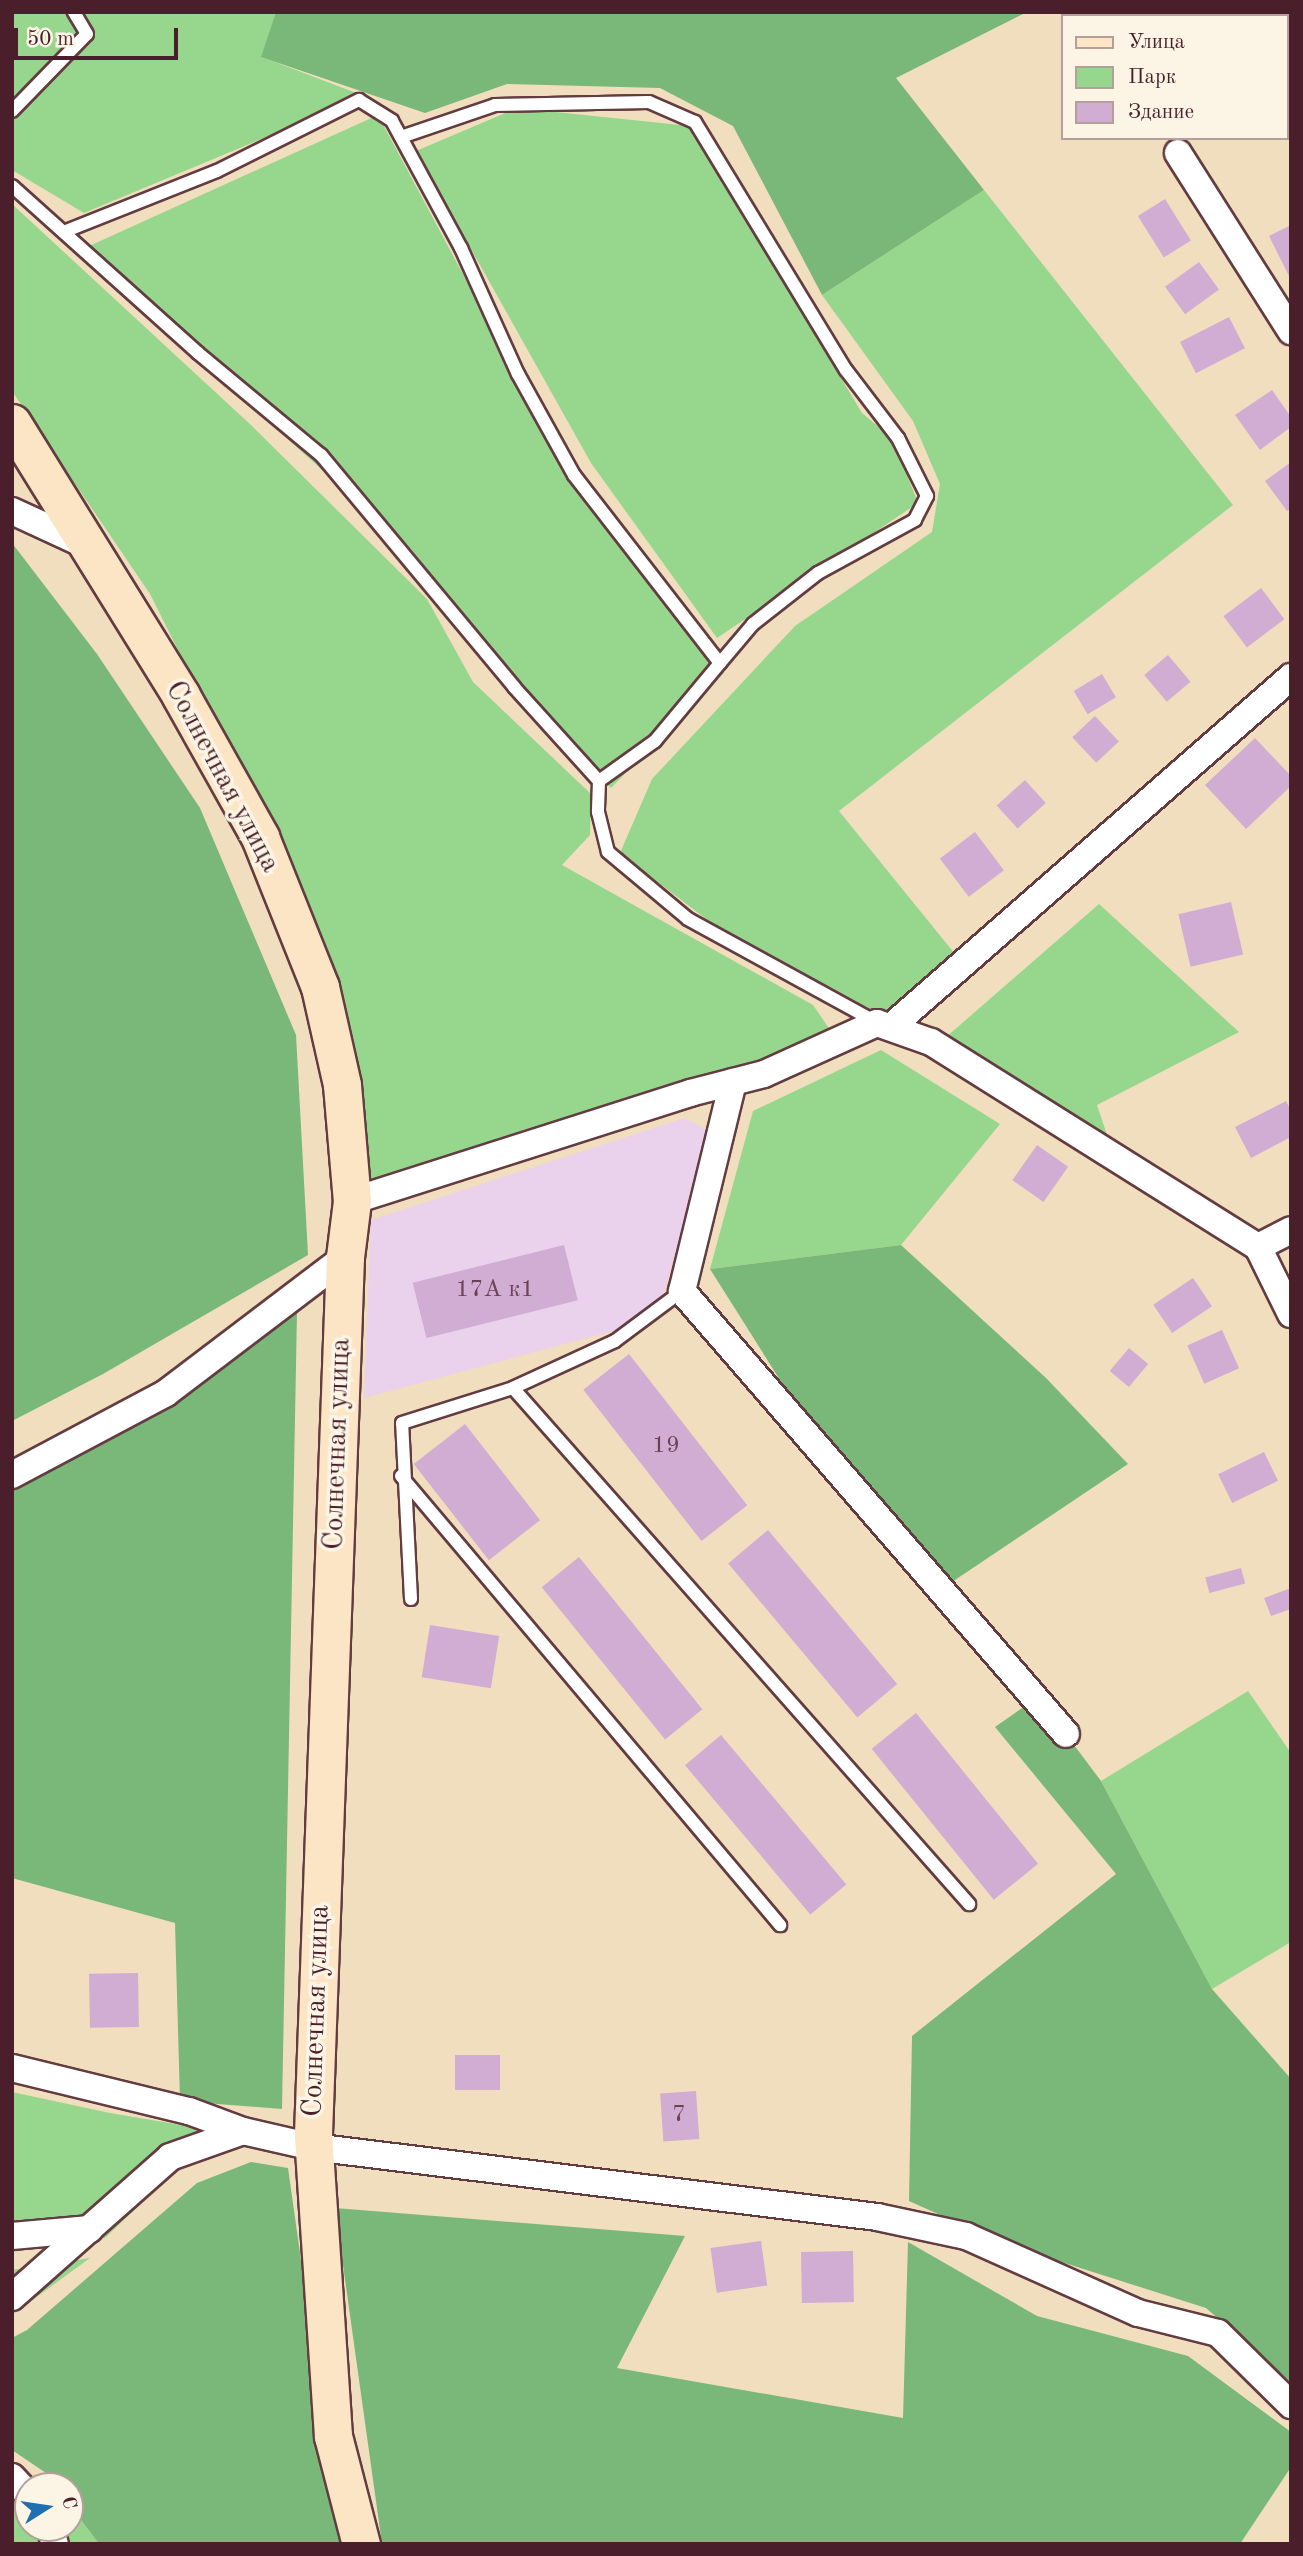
<!DOCTYPE html>
<html>
<head>
<meta charset="utf-8">
<style>
  body { margin:0 }
  #map { position:relative; width:1303px; height:2556px; overflow:hidden; background:#f1debe; font-family:"Old Standard TT",serif }
  div>[style] { position:absolute }
  .built>* { inset:0; background:#ead1ec }
  .green>* { inset:0; background:#97d78d }
  .forest>* { inset:0; background:#79b878 }
  .building>* { inset:0; background:#d1add4; transform-origin:0 0 }
  .roads { filter:drop-shadow(2px 0 #633c41) drop-shadow(-2px 0 #633c41) drop-shadow(0 2px #633c41) drop-shadow(0 -2px #633c41) }
  .lane>* { height:12px; margin:-6px; padding:0 6px; transform-origin:6px; border-radius:6px; background:#fff }
  .street>* { height:26px; margin:-13px; padding:0 13px; transform-origin:13px; border-radius:13px; background:#fff }
  .secondary>* { height:37px; margin:-18.5px; padding:0 18.5px; transform-origin:18.5px; border-radius:18.5px; background:#fce5c4 }
  span { translate:-50% -50%; white-space:nowrap; text-align:center; line-height:1.15; -webkit-text-stroke:7px #fcf5e5; paint-order:stroke }
  .number-label { font-size:24px; color:#6c4255 }
  .number-label span { -webkit-text-stroke-width:0 }
  .street-label { font-size:28px; color:#4a1f2b }
  .frame { position:absolute; inset:0; border:14px solid #4a1f2b; pointer-events:none }
  .legend { position:absolute; left:1061px; top:14px; width:228px; height:126px; box-sizing:border-box; background:#fcf5e5; border:2px solid #b59f9b; margin:0; padding:9px 12px; list-style:none; font-size:21px; color:#4a1f2b }
  .legend li { display:flex; align-items:center; gap:14px; height:35px }
  .legend b { width:35px; border:2px solid #b59f9b }
  .north { position:absolute; left:14px; top:2472px; width:70px; height:70px; box-sizing:border-box; background:#fcf5e5; border:2px solid #b59f9b; border-radius:50%; rotate:78deg; font-size:19px; font-weight:700; line-height:28px; text-align:center; color:#4a1f2b }
  .north::after { content:''; display:block; margin:auto; width:24px; height:32px; background:#1f6fb2; clip-path:polygon(50% 0,100% 100%,50% 72%,0 100%) }
  .scale { position:absolute; left:14px; top:28px; width:164px; height:32px; box-sizing:border-box; border:4px solid #4a1f2b; border-top:0; padding-left:9px; font-size:21px; line-height:24px; white-space:nowrap; color:#4a1f2b; -webkit-text-stroke:5px #fcf5e5; paint-order:stroke }
</style>
</head>
<body>
<div id="map">
  <div class="built">
    <i style="clip-path:polygon(685px 1118px,709px 1131px,657px 1319px,364px 1398px,371px 1220px)"></i>
  </div>
  <div class="green">
    <i style="clip-path:polygon(12px 12px,276px 12px,262px 57px,364px 96px,84px 213px,12px 170px)"></i>
    <i style="clip-path:polygon(517px 108px,690px 126px,862px 413px,893px 439px,918px 503px,717px 638px,591px 463px,416px 151px)"></i>
    <i style="clip-path:polygon(378px 115px,568px 471px,724px 673px,611px 788px,491px 667px,412px 550px,126px 295px,87px 247px)"></i>
    <i style="clip-path:polygon(984px 190px,1233px 505px,839px 811px,964px 965px,896px 1023px,710px 922px,620px 853px,652px 779px,795px 626px,932px 532px,940px 484px,913px 421px,822px 295px)"></i>
    <i style="clip-path:polygon(12px 204px,252px 426px,427px 599px,473px 682px,591px 794px,590px 835px,562px 865px,813px 1005px,831px 1031px,731px 1077px,370px 1186px,354px 1043px,277px 848px,150px 594px,12px 391px)"></i>
    <i style="clip-path:polygon(1099px 904px,1239px 1032px,1097px 1105px,1109px 1141px,937px 1045px)"></i>
    <i style="clip-path:polygon(881px 1050px,1000px 1124px,901px 1245px,710px 1269px,753px 1111px)"></i>
    <i style="clip-path:polygon(1248px 1691px,1291px 1753px,1291px 1942px,1212px 1989px,1101px 1781px)"></i>
    <i style="clip-path:polygon(12px 2092px,110px 2113px,257px 2138px,193px 2154px,105px 2238px,12px 2252px)"></i>
    <i style="clip-path:polygon(90px 2258px,12px 2315px,12px 2270px)"></i>
    <i style="clip-path:polygon(12px 2488px,28px 2497px,28px 2528px,43px 2528px,48px 2544px,12px 2544px)"></i>
    <i style="clip-path:polygon(70px 2505px,99px 2544px,71px 2544px,66px 2528px,70px 2528px)"></i>
  </div>
  <div class="forest">
    <i style="clip-path:polygon(276px 12px,1027px 12px,896px 78px,984px 190px,822px 295px,733px 126px,660px 88px,507px 84px,425px 113px,261px 57px)"></i>
    <i style="clip-path:polygon(12px 543px,97px 654px,200px 808px,296px 1035px,308px 1255px,103px 1374px,12px 1421px)"></i>
    <i style="clip-path:polygon(901px 1245px,1046px 1378px,1128px 1464px,952px 1582px,821px 1445px,710px 1269px)"></i>
    <i style="clip-path:polygon(297px 1312px,282px 2109px,180px 2101px,175px 1923px,12px 1878px,12px 1470px)"></i>
    <i style="clip-path:polygon(1038px 1697px,1101px 1781px,1212px 1989px,1291px 2079px,1291px 2382px,1206px 2308px,1005px 2244px,909px 2201px,912px 2036px,1116px 1874px,995px 1727px)"></i>
    <i style="clip-path:polygon(251px 2162px,288px 2168px,341px 2544px,99px 2544px,70px 2505px,70px 2486px,55px 2486px,46px 2473px,12px 2450px,12px 2338px,27px 2330px,197px 2183px)"></i>
    <i style="clip-path:polygon(335px 2208px,685px 2236px,617px 2368px,903px 2418px,908px 2242px,1037px 2316px,1188px 2356px,1291px 2432px,1291px 2467px,1240px 2544px,382px 2544px)"></i>
  </div>
  <div class="building">
    <i style="left:1165px;top:199px;width:49px;height:32px;rotate:58deg"></i>
    <i style="clip-path:polygon(1291px 225px,1291px 280px,1269px 236px)"></i>
    <i style="left:1199px;top:262px;width:34px;height:42px;rotate:54deg"></i>
    <i style="left:1229px;top:317px;width:35px;height:55px;rotate:63deg"></i>
    <i style="clip-path:polygon(1272px 390px,1291px 417px,1291px 427px,1260px 450px,1235px 415px)"></i>
    <i style="clip-path:polygon(1291px 462px,1291px 509px,1287px 511px,1265px 481px)"></i>
    <i style="left:1261px;top:588px;width:39px;height:47px;rotate:53deg"></i>
    <i style="left:1168px;top:655px;width:35px;height:31px;rotate:50deg"></i>
    <i style="left:1102px;top:674px;width:27px;height:33px;rotate:59deg"></i>
    <i style="left:1095px;top:716px;width:35px;height:31px;rotate:47deg"></i>
    <i style="clip-path:polygon(1255px 738px,1291px 776px,1291px 786px,1246px 829px,1205px 785px)"></i>
    <i style="left:1025px;top:780px;width:31px;height:38px;rotate:48deg"></i>
    <i style="left:975px;top:832px;width:48px;height:44px;rotate:53deg"></i>
    <i style="left:1231px;top:902px;width:54px;height:54px;rotate:77deg"></i>
    <i style="clip-path:polygon(1286px 1101px,1291px 1111px,1291px 1137px,1251px 1158px,1235px 1127px)"></i>
    <i style="left:1037px;top:1145px;width:38px;height:43px;rotate:35deg"></i>
    <i style="left:564px;top:1245px;width:57px;height:156px;rotate:76deg"></i>
    <i style="left:1193px;top:1278px;width:34px;height:48px;rotate:56deg"></i>
    <i style="left:1222px;top:1330px;width:42px;height:38px;rotate:66deg"></i>
    <i style="left:1129px;top:1348px;width:25px;height:30px;rotate:40deg"></i>
    <i style="left:629px;top:1354px;width:192px;height:58px;rotate:52deg"></i>
    <i style="left:465px;top:1424px;width:122px;height:65px;rotate:52deg"></i>
    <i style="left:1264px;top:1452px;width:32px;height:51px;rotate:64deg"></i>
    <i style="left:768px;top:1530px;width:201px;height:52px;rotate:50deg"></i>
    <i style="left:579px;top:1557px;width:196px;height:48px;rotate:51deg"></i>
    <i style="left:1241px;top:1568px;width:16px;height:37px;rotate:75deg"></i>
    <i style="clip-path:polygon(1291px 1588px,1291px 1609px,1271px 1616px,1264px 1598px)"></i>
    <i style="left:430px;top:1625px;width:70px;height:53px;rotate:9deg"></i>
    <i style="left:916px;top:1713px;width:194px;height:57px;rotate:51deg"></i>
    <i style="left:721px;top:1735px;width:195px;height:47px;rotate:50deg"></i>
    <i style="left:138px;top:1973px;width:54px;height:49px;rotate:89deg"></i>
    <i style="left:500px;top:2055px;width:35px;height:45px;rotate:90deg"></i>
    <i style="left:696px;top:2091px;width:48px;height:36px;rotate:86deg"></i>
    <i style="left:761px;top:2241px;width:45px;height:51px;rotate:82deg"></i>
    <i style="left:853px;top:2251px;width:51px;height:52px;rotate:89deg"></i>
  </div>
  <div class="roads">
    <div class="lane">
      <i style="left:12px;top:111px;width:107px;rotate:-45.8deg"></i>
      <i style="left:87px;top:34px;width:26px;rotate:-121deg"></i>
      <i style="left:401px;top:137px;width:99px;rotate:-18.8deg"></i>
      <i style="left:495px;top:105px;width:154px;rotate:-1.1deg"></i>
      <i style="left:649px;top:102px;width:50px;rotate:23.5deg"></i>
      <i style="left:695px;top:122px;width:290px;rotate:58.7deg"></i>
      <i style="left:846px;top:370px;width:86px;rotate:52.6deg"></i>
      <i style="left:898px;top:438px;width:65px;rotate:63.4deg"></i>
      <i style="left:927px;top:496px;width:27px;rotate:117deg"></i>
      <i style="left:915px;top:520px;width:111px;rotate:151.3deg"></i>
      <i style="left:818px;top:573px;width:83px;rotate:141.9deg"></i>
      <i style="left:753px;top:624px;width:51px;rotate:130.2deg"></i>
      <i style="left:12px;top:186px;width:250px;rotate:41.9deg"></i>
      <i style="left:198px;top:353px;width:160px;rotate:39.7deg"></i>
      <i style="left:321px;top:455px;width:302px;rotate:50.2deg"></i>
      <i style="left:514px;top:687px;width:127px;rotate:47.9deg"></i>
      <i style="left:599px;top:781px;width:31px;rotate:92deg"></i>
      <i style="left:598px;top:812px;width:41px;rotate:76deg"></i>
      <i style="left:608px;top:852px;width:104px;rotate:39.9deg"></i>
      <i style="left:688px;top:919px;width:214px;rotate:28.7deg"></i>
      <i style="left:66px;top:231px;width:162px;rotate:-21.7deg"></i>
      <i style="left:217px;top:171px;width:159px;rotate:-26.6deg"></i>
      <i style="left:359px;top:100px;width:39px;rotate:32deg"></i>
      <i style="left:392px;top:121px;width:145px;rotate:61.5deg"></i>
      <i style="left:461px;top:248px;width:138px;rotate:65.7deg"></i>
      <i style="left:518px;top:374px;width:115px;rotate:61deg"></i>
      <i style="left:574px;top:475px;width:238px;rotate:52.2deg"></i>
      <i style="left:720px;top:663px;width:102px;rotate:129.8deg"></i>
      <i style="left:655px;top:741px;width:69px;rotate:144.5deg"></i>
      <i style="left:682px;top:1291px;width:84px;rotate:143.3deg"></i>
      <i style="left:615px;top:1341px;width:112px;rotate:155.3deg"></i>
      <i style="left:513px;top:1388px;width:689px;rotate:48.53deg"></i>
      <i style="left:401px;top:1476px;width:588px;rotate:49.83deg"></i>
      <i style="left:411px;top:1599px;width:176px;rotate:-92.9deg"></i>
      <i style="left:402px;top:1423px;width:116px;rotate:-17.5deg"></i>
    </div>
    <div class="street">
      <i style="left:1178px;top:153px;width:211px;rotate:57.6deg"></i>
      <i style="left:12px;top:511px;width:84px;rotate:24.7deg"></i>
      <i style="left:893px;top:1025px;width:529px;rotate:-41.17deg"></i>
      <i style="left:733px;top:1082px;width:215px;rotate:103.7deg"></i>
      <i style="left:682px;top:1291px;width:586px;rotate:49.08deg"></i>
      <i style="left:352px;top:1201px;width:355px;rotate:-17.7deg"></i>
      <i style="left:690px;top:1093px;width:76px;rotate:-14.4deg"></i>
      <i style="left:764px;top:1074px;width:124px;rotate:-24.3deg"></i>
      <i style="left:877px;top:1023px;width:57px;rotate:19.4deg"></i>
      <i style="left:931px;top:1042px;width:386px;rotate:32.1deg"></i>
      <i style="left:1258px;top:1247px;width:75px;rotate:63.8deg"></i>
      <i style="left:1258px;top:1247px;width:37px;rotate:-27deg"></i>
      <i style="left:12px;top:1475px;width:174px;rotate:-28deg"></i>
      <i style="left:166px;top:1393px;width:225px;rotate:-37.2deg"></i>
      <i style="left:12px;top:2068px;width:182px;rotate:13.7deg"></i>
      <i style="left:189px;top:2111px;width:58px;rotate:20.3deg"></i>
      <i style="left:12px;top:2236px;width:78px;rotate:-5.1deg"></i>
      <i style="left:12px;top:2297px;width:211px;rotate:-41.5deg"></i>
      <i style="left:170px;top:2157px;width:77px;rotate:-19.6deg"></i>
      <i style="left:243px;top:2131px;width:72px;rotate:12.9deg"></i>
      <i style="left:313px;top:2147px;width:568px;rotate:7.07deg"></i>
      <i style="left:877px;top:2217px;width:91px;rotate:12.1deg"></i>
      <i style="left:966px;top:2236px;width:188px;rotate:24.1deg"></i>
      <i style="left:1138px;top:2313px;width:82px;rotate:14deg"></i>
      <i style="left:1218px;top:2333px;width:103px;rotate:44.6deg"></i>
      <i style="left:12px;top:2477px;width:23px;rotate:47deg"></i>
      <i style="left:50px;top:2528px;width:17px;rotate:73deg"></i>
    </div>
    <div class="secondary">
      <i style="left:12px;top:423px;width:321px;rotate:58.2deg"></i>
      <i style="left:181px;top:696px;width:162px;rotate:60.7deg"></i>
      <i style="left:260px;top:837px;width:162px;rotate:68.2deg"></i>
      <i style="left:320px;top:987px;width:100px;rotate:77.3deg"></i>
      <i style="left:342px;top:1085px;width:116px;rotate:85.1deg"></i>
      <i style="left:352px;top:1201px;width:56px;rotate:97.1deg"></i>
      <i style="left:345px;top:1257px;width:879px;rotate:92.09deg"></i>
      <i style="left:313px;top:2135px;width:302px;rotate:86.2deg"></i>
      <i style="left:333px;top:2436px;width:112px;rotate:75.5deg"></i>
    </div>
  </div>
  <div class="number-label">
    <span style="left:495px;top:1291px">17А к1</span>
    <span style="left:666px;top:1447px">19</span>
    <span style="left:679px;top:2116px">7</span>
  </div>
  <div class="street-label">
    <span style="left:222px;top:777px;rotate:62deg">Солнечная улица</span>
    <span style="left:338px;top:1444px;rotate:-88deg">Солнечная улица</span>
    <span style="left:317px;top:2011px;rotate:-88deg">Солнечная улица</span>
  </div>
  <div class="frame"></div>
  <ul class="legend">
  <li><b style="height:9px;background:#fce5c4"></b>Улица</li>
  <li><b style="height:19px;background:#97d78d"></b>Парк</li>
  <li><b style="height:19px;background:#d1add4"></b>Здание</li>
  </ul>
  <div class="north">С</div>
  <div class="scale">50 m</div>
</div>
</body>
</html>
